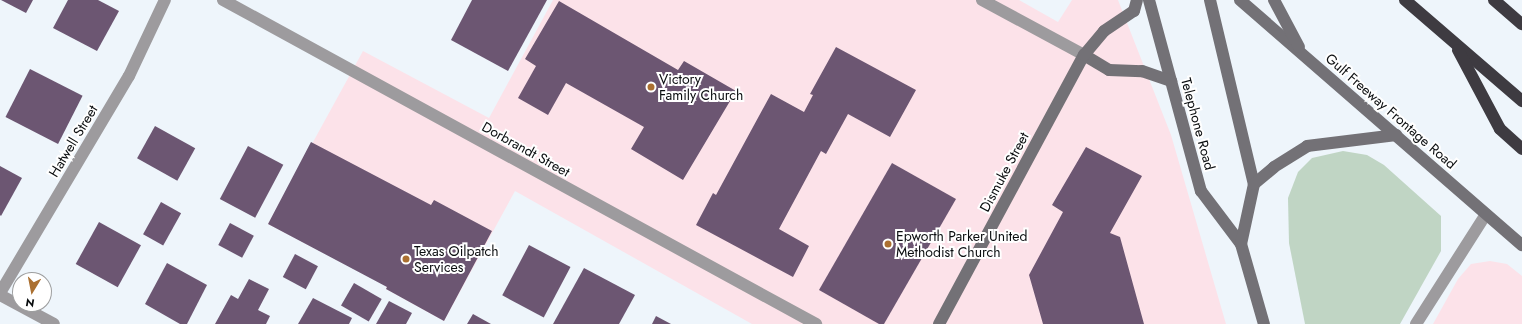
<!DOCTYPE html>
<html>
<head>
<meta charset="utf-8">
<style>
  body { margin:0 }
  #map { position:relative; width:1522px; height:324px; overflow:hidden; background:#eef5fb; font-family:Jost,sans-serif }
  div>[style] { position:absolute }
  .commercial>* { inset:0; background:#fce2e9 }
  .green>* { inset:0; background:#c0d5c4 }
  .building>* { inset:0; background:#6c5672; transform-origin:0 0 }
  .street>* { height:12px; margin:-6px; padding:0 6px; transform-origin:6px; border-radius:6px; background:#9d9b9e }
  .secondary>* { height:12px; margin:-6px; padding:0 6px; transform-origin:6px; border-radius:6px; background:#737176 }
  .highway>* { height:12px; margin:-6px; padding:0 6px; transform-origin:6px; border-radius:6px; background:#3e3b41 }
  .dots>* { width:11px; height:11px; translate:-50% -50%; box-sizing:border-box; border:2px solid #fff; border-radius:50% }
  span { translate:-50% -50%; white-space:nowrap; text-align:center; line-height:1.15; -webkit-text-stroke:4px #fff; paint-order:stroke }
  .poi-label { font-size:14px; color:#0a0d0f }
  .left { translate:0 -50%; text-align:left }
  .street-label { font-size:14px; color:#0a0d0f }
  .north { position:absolute; left:12px; top:272px; width:40px; height:40px; box-sizing:border-box; background:#fff; border:1px solid #9d9e9f; border-radius:50%; rotate:190deg; font-size:11px; font-weight:700; line-height:16px; text-align:center; color:#0a0d0f }
  .north::after { content:''; display:block; margin:auto; width:14px; height:18px; background:#ab7031; clip-path:polygon(50% 0,100% 100%,50% 72%,0 100%) }
</style>
</head>
<body>
<div id="map">
  <div class="commercial">
    <i style="clip-path:polygon(553px 0,1019px 0,1058px 22px,1072px 0,1118px 0,1171px 135px,1226px 324px,752px 324px,515px 191px,444px 321px,386px 289px,387px 286px,268px 224px,363px 51px,489px 118px)"></i>
    <i style="clip-path:polygon(1490px 261px,1507px 264px,1522px 276px,1522px 324px,1433px 324px,1458px 279px,1471px 264px)"></i>
  </div>
  <div class="green">
    <i style="clip-path:polygon(1343px 151px,1367px 155px,1384px 165px,1441px 216px,1441px 251px,1400px 324px,1305px 324px,1289px 243px,1288px 198px,1298px 172px,1312px 158px)"></i>
  </div>
  <div class="building">
    <i style="clip-path:polygon(1px 0,33px 0,26px 13px)"></i>
    <i style="clip-path:polygon(68px 0,98px 0,119px 11px,97px 51px,53px 28px)"></i>
    <i style="clip-path:polygon(472px 0,547px 0,508px 71px,451px 40px)"></i>
    <i style="clip-path:polygon(559px 1px,678px 70px,684px 61px,736px 91px,683px 180px,631px 149px,644px 127px,566px 83px,548px 115px,518px 98px,536px 66px,525px 59px)"></i>
    <i style="clip-path:polygon(836px 47px,916px 90px,890px 137px,848px 114px,826px 154px,821px 151px,779px 229px,809px 246px,793px 277px,696px 225px,713px 193px,716px 195px,771px 94px,804px 112px,813px 95px,810px 94px)"></i>
    <i style="left:30px;top:69px;width:59px;height:54px;rotate:27deg"></i>
    <i style="left:155px;top:126px;width:46px;height:37px;rotate:29deg"></i>
    <i style="clip-path:polygon(311px 142px,431px 205px,434px 200px,492px 231px,444px 321px,386px 289px,387px 287px,268px 224px)"></i>
    <i style="left:248px;top:146px;width:40px;height:60px;rotate:28deg"></i>
    <i style="clip-path:polygon(1086px 147px,1142px 176px,1110px 233px,1120px 237px,1144px 324px,1043px 324px,1029px 275px,1063px 212px,1052px 205px)"></i>
    <i style="clip-path:polygon(892px 163px,956px 199px,884px 324px,879px 324px,819px 290px)"></i>
    <i style="clip-path:polygon(0 166px,22px 178px,1px 216px,0 215px)"></i>
    <i style="left:161px;top:202px;width:23px;height:37px;rotate:29deg"></i>
    <i style="left:99px;top:222px;width:48px;height:48px;rotate:29deg"></i>
    <i style="left:230px;top:223px;width:27px;height:25px;rotate:28deg"></i>
    <i style="left:529px;top:245px;width:47px;height:57px;rotate:28deg"></i>
    <i style="left:295px;top:254px;width:26px;height:26px;rotate:28deg"></i>
    <i style="clip-path:polygon(167px 263px,207px 285px,187px 324px,180px 324px,145px 304px)"></i>
    <i style="clip-path:polygon(584px 268px,635px 295px,619px 324px,553px 324px)"></i>
    <i style="clip-path:polygon(249px 279px,269px 289px,258px 310px,270px 316px,266px 324px,215px 324px,231px 295px,238px 299px)"></i>
    <i style="left:354px;top:283px;width:32px;height:26px;rotate:30deg"></i>
    <i style="clip-path:polygon(313px 298px,352px 318px,349px 324px,298px 324px)"></i>
    <i style="clip-path:polygon(389px 301px,412px 313px,406px 324px,376px 324px)"></i>
    <i style="clip-path:polygon(473px 314px,491px 324px,467px 324px)"></i>
    <i style="clip-path:polygon(656px 316px,671px 324px,652px 324px)"></i>
  </div>
  <div class="street">
    <i style="left:223px;top:0;width:676px;rotate:28.65deg"></i>
    <i style="left:982px;top:0;width:116px;rotate:28.3deg"></i>
    <i style="left:0;top:293px;width:252px;rotate:-59.3deg"></i>
    <i style="left:129px;top:76px;width:84px;rotate:-64.7deg"></i>
    <i style="left:0;top:295px;width:61px;rotate:28.2deg"></i>
    <i style="left:1416px;top:324px;width:130px;rotate:-57.5deg"></i>
  </div>
  <div class="secondary">
    <i style="left:1149px;top:0;width:198px;rotate:74.8deg"></i>
    <i style="left:1201px;top:191px;width:66px;rotate:53deg"></i>
    <i style="left:1241px;top:244px;width:83px;rotate:74deg"></i>
    <i style="left:1210px;top:0;width:189px;rotate:76.6deg"></i>
    <i style="left:1254px;top:184px;width:61px;rotate:102.2deg"></i>
    <i style="left:1240px;top:0;width:374px;rotate:41deg"></i>
    <i style="left:1274px;top:0;width:53px;rotate:62deg"></i>
    <i style="left:1084px;top:55px;width:29px;rotate:31deg"></i>
    <i style="left:1109px;top:70px;width:33px;rotate:2deg"></i>
    <i style="left:1142px;top:71px;width:31px;rotate:19deg"></i>
    <i style="left:1254px;top:184px;width:26px;rotate:-40deg"></i>
    <i style="left:1274px;top:167px;width:39px;rotate:-32deg"></i>
    <i style="left:1307px;top:146px;width:90px;rotate:-7deg"></i>
    <i style="left:939px;top:324px;width:306px;rotate:-61.7deg"></i>
    <i style="left:1084px;top:55px;width:31px;rotate:-50deg"></i>
    <i style="left:1104px;top:31px;width:36px;rotate:-34deg"></i>
    <i style="left:1134px;top:11px;width:11px;rotate:-75deg"></i>
  </div>
  <div class="highway">
    <i style="left:1405px;top:0;width:155px;rotate:40.8deg"></i>
    <i style="left:1494px;top:0;width:37px;rotate:41deg"></i>
    <i style="left:1458px;top:50px;width:89px;rotate:62deg"></i>
    <i style="left:1500px;top:129px;width:30px;rotate:42deg"></i>
  </div>
  <div class="dots">
    <i style="left:651px;top:87px;background:#ab7031"></i>
    <i style="left:888px;top:244px;background:#ab7031"></i>
    <i style="left:406px;top:259px;background:#ab7031"></i>
  </div>
  <div class="poi-label">
    <span class="left" style="left:659px;top:87px">Victory<br>Family Church</span>
    <span class="left" style="left:896px;top:244px">Epworth Parker United<br>Methodist Church</span>
    <span class="left" style="left:414px;top:259px">Texas Oilpatch<br>Services</span>
  </div>
  <div class="street-label">
    <span style="left:1391px;top:111px;rotate:41deg">Gulf Freeway Frontage Road</span>
    <span style="left:1198px;top:124px;rotate:75deg">Telephone Road</span>
    <span style="left:73px;top:141px;rotate:-59deg">Hatwell Street</span>
    <span style="left:526px;top:149px;rotate:29deg">Dorbrandt Street</span>
    <span style="left:1004px;top:172px;rotate:-62deg">Dismuke Street</span>
  </div>
  <div class="north">N</div>
</div>
</body>
</html>
